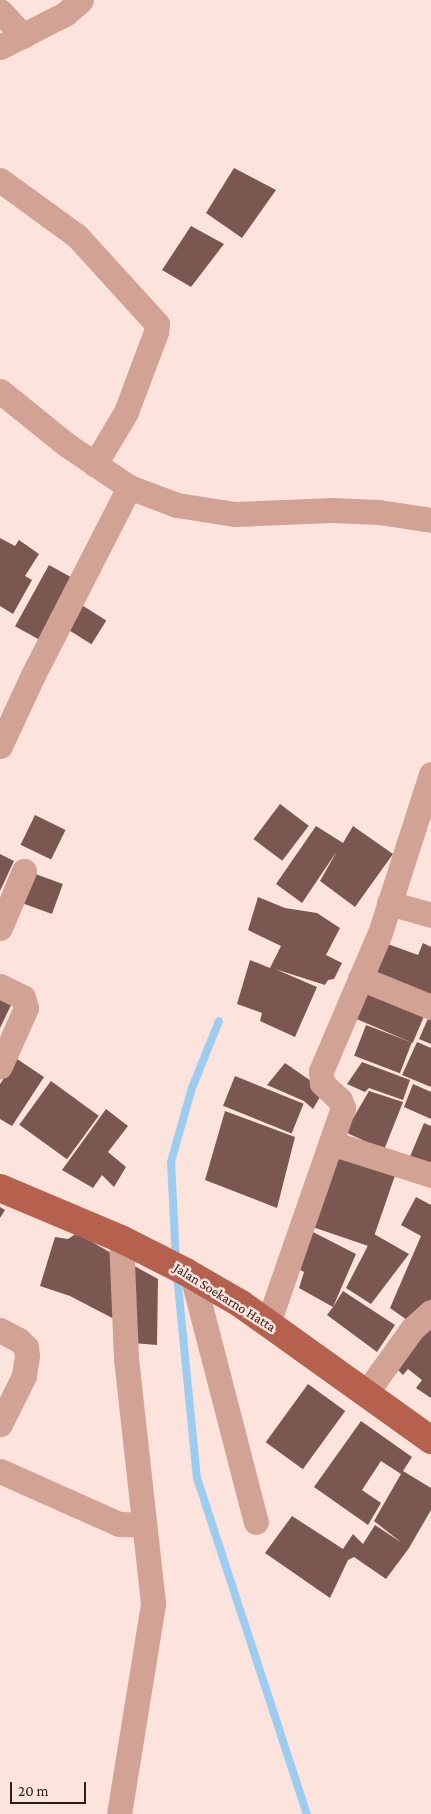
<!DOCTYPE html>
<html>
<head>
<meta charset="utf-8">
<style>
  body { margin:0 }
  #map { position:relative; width:431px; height:1814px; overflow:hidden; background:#fce4dc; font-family:"Crimson Pro",serif }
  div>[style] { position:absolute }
  .stream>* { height:8px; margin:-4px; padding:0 4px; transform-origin:4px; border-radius:4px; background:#9bccf2 }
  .building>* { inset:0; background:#7a5750; transform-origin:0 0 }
  .street>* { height:25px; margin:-12.5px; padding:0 12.5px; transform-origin:12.5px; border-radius:12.5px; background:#d2a295 }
  .primary>* { height:28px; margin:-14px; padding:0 14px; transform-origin:14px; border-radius:14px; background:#b6614d }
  span { translate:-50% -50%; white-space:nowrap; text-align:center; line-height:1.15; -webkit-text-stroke:5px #fce4dc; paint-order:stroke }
  .street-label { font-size:14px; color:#2b1d18 }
  .scale { position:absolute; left:10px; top:1782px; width:76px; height:22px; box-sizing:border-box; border:2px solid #2b1d18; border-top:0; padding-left:6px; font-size:15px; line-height:18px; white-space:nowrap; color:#2b1d18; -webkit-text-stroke:4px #fce4dc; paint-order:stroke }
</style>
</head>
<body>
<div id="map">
  <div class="stream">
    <i style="left:176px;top:1261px;width:99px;rotate:-92.9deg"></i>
    <i style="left:171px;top:1162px;width:77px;rotate:-74.2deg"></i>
    <i style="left:192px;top:1088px;width:72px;rotate:-68.1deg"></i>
    <i style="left:177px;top:1275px;width:204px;rotate:84.4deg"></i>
    <i style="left:197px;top:1478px;width:354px;rotate:71.9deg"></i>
  </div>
  <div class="building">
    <i style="clip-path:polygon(234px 168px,276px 190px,242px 238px,206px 213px)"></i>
    <i style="clip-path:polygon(191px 226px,224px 244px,191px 287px,162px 270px)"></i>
    <i style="clip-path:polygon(0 538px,15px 546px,19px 540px,39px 554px,25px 576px,32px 580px,13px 614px,0 606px)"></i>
    <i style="left:49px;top:565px;width:31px;height:70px;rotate:29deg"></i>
    <i style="left:80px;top:604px;width:31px;height:28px;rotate:32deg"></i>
    <i style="left:280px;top:804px;width:36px;height:44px;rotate:37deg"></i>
    <i style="left:35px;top:815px;width:34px;height:33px;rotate:26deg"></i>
    <i style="clip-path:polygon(316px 826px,343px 843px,353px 826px,393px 854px,355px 907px,320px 881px,337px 851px,302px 903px,276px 884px)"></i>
    <i style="clip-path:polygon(0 854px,14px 861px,0 891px)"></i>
    <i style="left:30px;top:872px;width:35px;height:32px;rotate:20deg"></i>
    <i style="clip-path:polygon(258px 897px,285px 908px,317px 913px,340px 928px,326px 955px,342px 963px,334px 979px,328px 980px,325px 985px,275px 969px,317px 987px,295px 1037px,260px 1021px,262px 1013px,237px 1004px,250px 960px,270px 968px,281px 946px,248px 930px)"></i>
    <i style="clip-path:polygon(385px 943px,418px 955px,423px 943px,431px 947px,431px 1000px,374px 976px)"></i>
    <i style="left:371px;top:985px;width:61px;height:37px;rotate:23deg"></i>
    <i style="clip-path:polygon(0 992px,14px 999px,0 1028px)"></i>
    <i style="clip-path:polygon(431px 1012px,431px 1044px,419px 1039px)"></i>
    <i style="left:366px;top:1025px;width:49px;height:33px;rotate:21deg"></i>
    <i style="clip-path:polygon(417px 1042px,431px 1048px,431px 1087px,402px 1075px)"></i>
    <i style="clip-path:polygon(17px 1059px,44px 1077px,12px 1126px,0 1119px,0 1084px)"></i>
    <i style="clip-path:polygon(362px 1062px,410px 1080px,403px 1100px,369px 1088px,365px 1092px,347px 1084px)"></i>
    <i style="clip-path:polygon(285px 1063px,324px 1090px,313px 1109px,304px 1101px,267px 1085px)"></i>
    <i style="left:235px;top:1076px;width:74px;height:32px;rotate:22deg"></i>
    <i style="left:51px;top:1081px;width:59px;height:54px;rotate:36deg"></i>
    <i style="clip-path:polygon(413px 1084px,431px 1092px,431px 1119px,404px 1107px)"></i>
    <i style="clip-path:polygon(369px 1091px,403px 1102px,384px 1150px,345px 1132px)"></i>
    <i style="clip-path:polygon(106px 1109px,128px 1126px,108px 1152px,126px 1167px,114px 1187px,102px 1175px,93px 1188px,62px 1170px)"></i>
    <i style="clip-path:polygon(225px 1111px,295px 1137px,277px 1208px,205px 1180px)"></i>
    <i style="clip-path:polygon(424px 1123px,431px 1126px,431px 1168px,409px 1159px)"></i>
    <i style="left:335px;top:1150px;width:65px;height:80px;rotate:19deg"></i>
    <i style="clip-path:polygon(416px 1197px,431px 1205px,431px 1299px,417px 1319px,407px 1320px,390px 1308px,421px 1236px,401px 1225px)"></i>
    <i style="clip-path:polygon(0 1207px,5px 1210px,0 1218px)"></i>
    <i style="clip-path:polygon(307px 1229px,356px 1254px,333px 1307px,343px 1291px,395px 1325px,377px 1352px,327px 1315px,333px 1307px,299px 1288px,304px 1272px,293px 1266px)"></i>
    <i style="clip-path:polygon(77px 1233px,116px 1256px,118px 1321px,70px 1296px,40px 1286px,55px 1237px,68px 1239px)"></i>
    <i style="clip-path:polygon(374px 1234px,409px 1254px,371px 1304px,346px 1288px)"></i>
    <i style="clip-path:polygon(129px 1263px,158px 1279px,157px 1345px,133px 1343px)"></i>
    <i style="clip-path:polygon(431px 1321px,431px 1398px,416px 1388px,422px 1380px,408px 1369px,403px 1375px,392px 1364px)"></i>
    <i style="left:308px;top:1384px;width:46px;height:72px;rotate:36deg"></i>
    <i style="clip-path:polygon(361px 1421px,412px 1457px,403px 1471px,431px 1488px,431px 1510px,409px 1548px,386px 1579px,354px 1557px,348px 1560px,330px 1598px,265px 1553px,292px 1516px,343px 1549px,353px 1534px,363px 1544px,375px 1525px,402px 1543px,374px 1521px,401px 1474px,381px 1461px,362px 1490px,381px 1503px,368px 1525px,314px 1487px)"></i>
  </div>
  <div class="street">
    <i style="left:0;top:11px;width:34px;rotate:47deg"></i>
    <i style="left:0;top:47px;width:73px;rotate:-26.9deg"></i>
    <i style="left:65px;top:14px;width:21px;rotate:-41deg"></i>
    <i style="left:0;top:180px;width:95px;rotate:36deg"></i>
    <i style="left:77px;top:236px;width:119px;rotate:47.7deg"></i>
    <i style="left:157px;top:324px;width:8px;rotate:97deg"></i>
    <i style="left:156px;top:332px;width:85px;rotate:110.6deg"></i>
    <i style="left:126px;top:412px;width:61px;rotate:120.8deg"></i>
    <i style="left:0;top:391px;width:86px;rotate:38.9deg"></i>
    <i style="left:67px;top:445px;width:75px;rotate:34.1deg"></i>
    <i style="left:129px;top:487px;width:51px;rotate:20.6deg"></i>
    <i style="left:177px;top:505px;width:59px;rotate:8.8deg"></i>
    <i style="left:235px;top:514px;width:97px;rotate:-2.4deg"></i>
    <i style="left:332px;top:510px;width:47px;rotate:2.4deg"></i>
    <i style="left:379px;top:512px;width:53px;rotate:8.7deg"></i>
    <i style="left:0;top:746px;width:78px;rotate:-65.1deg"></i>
    <i style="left:33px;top:675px;width:211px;rotate:-62.9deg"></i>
    <i style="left:389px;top:903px;width:44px;rotate:15.9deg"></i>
    <i style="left:0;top:928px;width:62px;rotate:-67.2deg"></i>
    <i style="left:360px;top:978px;width:77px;rotate:22.2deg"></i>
    <i style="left:0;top:986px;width:25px;rotate:26deg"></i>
    <i style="left:23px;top:997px;width:11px;rotate:75deg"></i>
    <i style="left:26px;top:1008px;width:64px;rotate:114.1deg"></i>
    <i style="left:331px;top:1143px;width:105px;rotate:17.7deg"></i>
    <i style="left:192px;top:1275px;width:255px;rotate:75.5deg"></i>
    <i style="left:268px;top:1323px;width:228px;rotate:-70.8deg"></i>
    <i style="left:343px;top:1108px;width:9px;rotate:-111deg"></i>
    <i style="left:340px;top:1100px;width:25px;rotate:-137deg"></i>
    <i style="left:322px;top:1083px;width:12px;rotate:-95deg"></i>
    <i style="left:321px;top:1071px;width:150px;rotate:-66.9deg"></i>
    <i style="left:380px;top:933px;width:167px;rotate:-72.2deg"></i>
    <i style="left:0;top:1330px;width:21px;rotate:28deg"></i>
    <i style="left:19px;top:1340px;width:10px;rotate:45deg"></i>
    <i style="left:26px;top:1347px;width:9px;rotate:84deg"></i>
    <i style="left:27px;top:1356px;width:20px;rotate:99deg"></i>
    <i style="left:24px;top:1376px;width:54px;rotate:116.6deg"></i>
    <i style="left:366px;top:1393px;width:79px;rotate:-54.3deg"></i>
    <i style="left:412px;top:1329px;width:25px;rotate:-42deg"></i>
    <i style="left:0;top:1471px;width:130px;rotate:24deg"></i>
    <i style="left:119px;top:1524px;width:25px;rotate:2deg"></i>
    <i style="left:119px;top:1814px;width:214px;rotate:-80.8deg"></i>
    <i style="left:153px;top:1603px;width:246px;rotate:-96.3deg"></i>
    <i style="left:126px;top:1358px;width:119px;rotate:-92.4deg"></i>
  </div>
  <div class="primary">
    <i style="left:0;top:1188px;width:131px;rotate:22.9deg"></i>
    <i style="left:121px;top:1239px;width:73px;rotate:26.9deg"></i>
    <i style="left:186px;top:1272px;width:64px;rotate:30.2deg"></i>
    <i style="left:241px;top:1304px;width:234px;rotate:35.6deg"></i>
  </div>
  <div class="street-label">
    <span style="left:225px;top:1297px;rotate:32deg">Jalan Soekarno Hatta</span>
  </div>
  <div class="scale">20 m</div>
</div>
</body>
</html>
